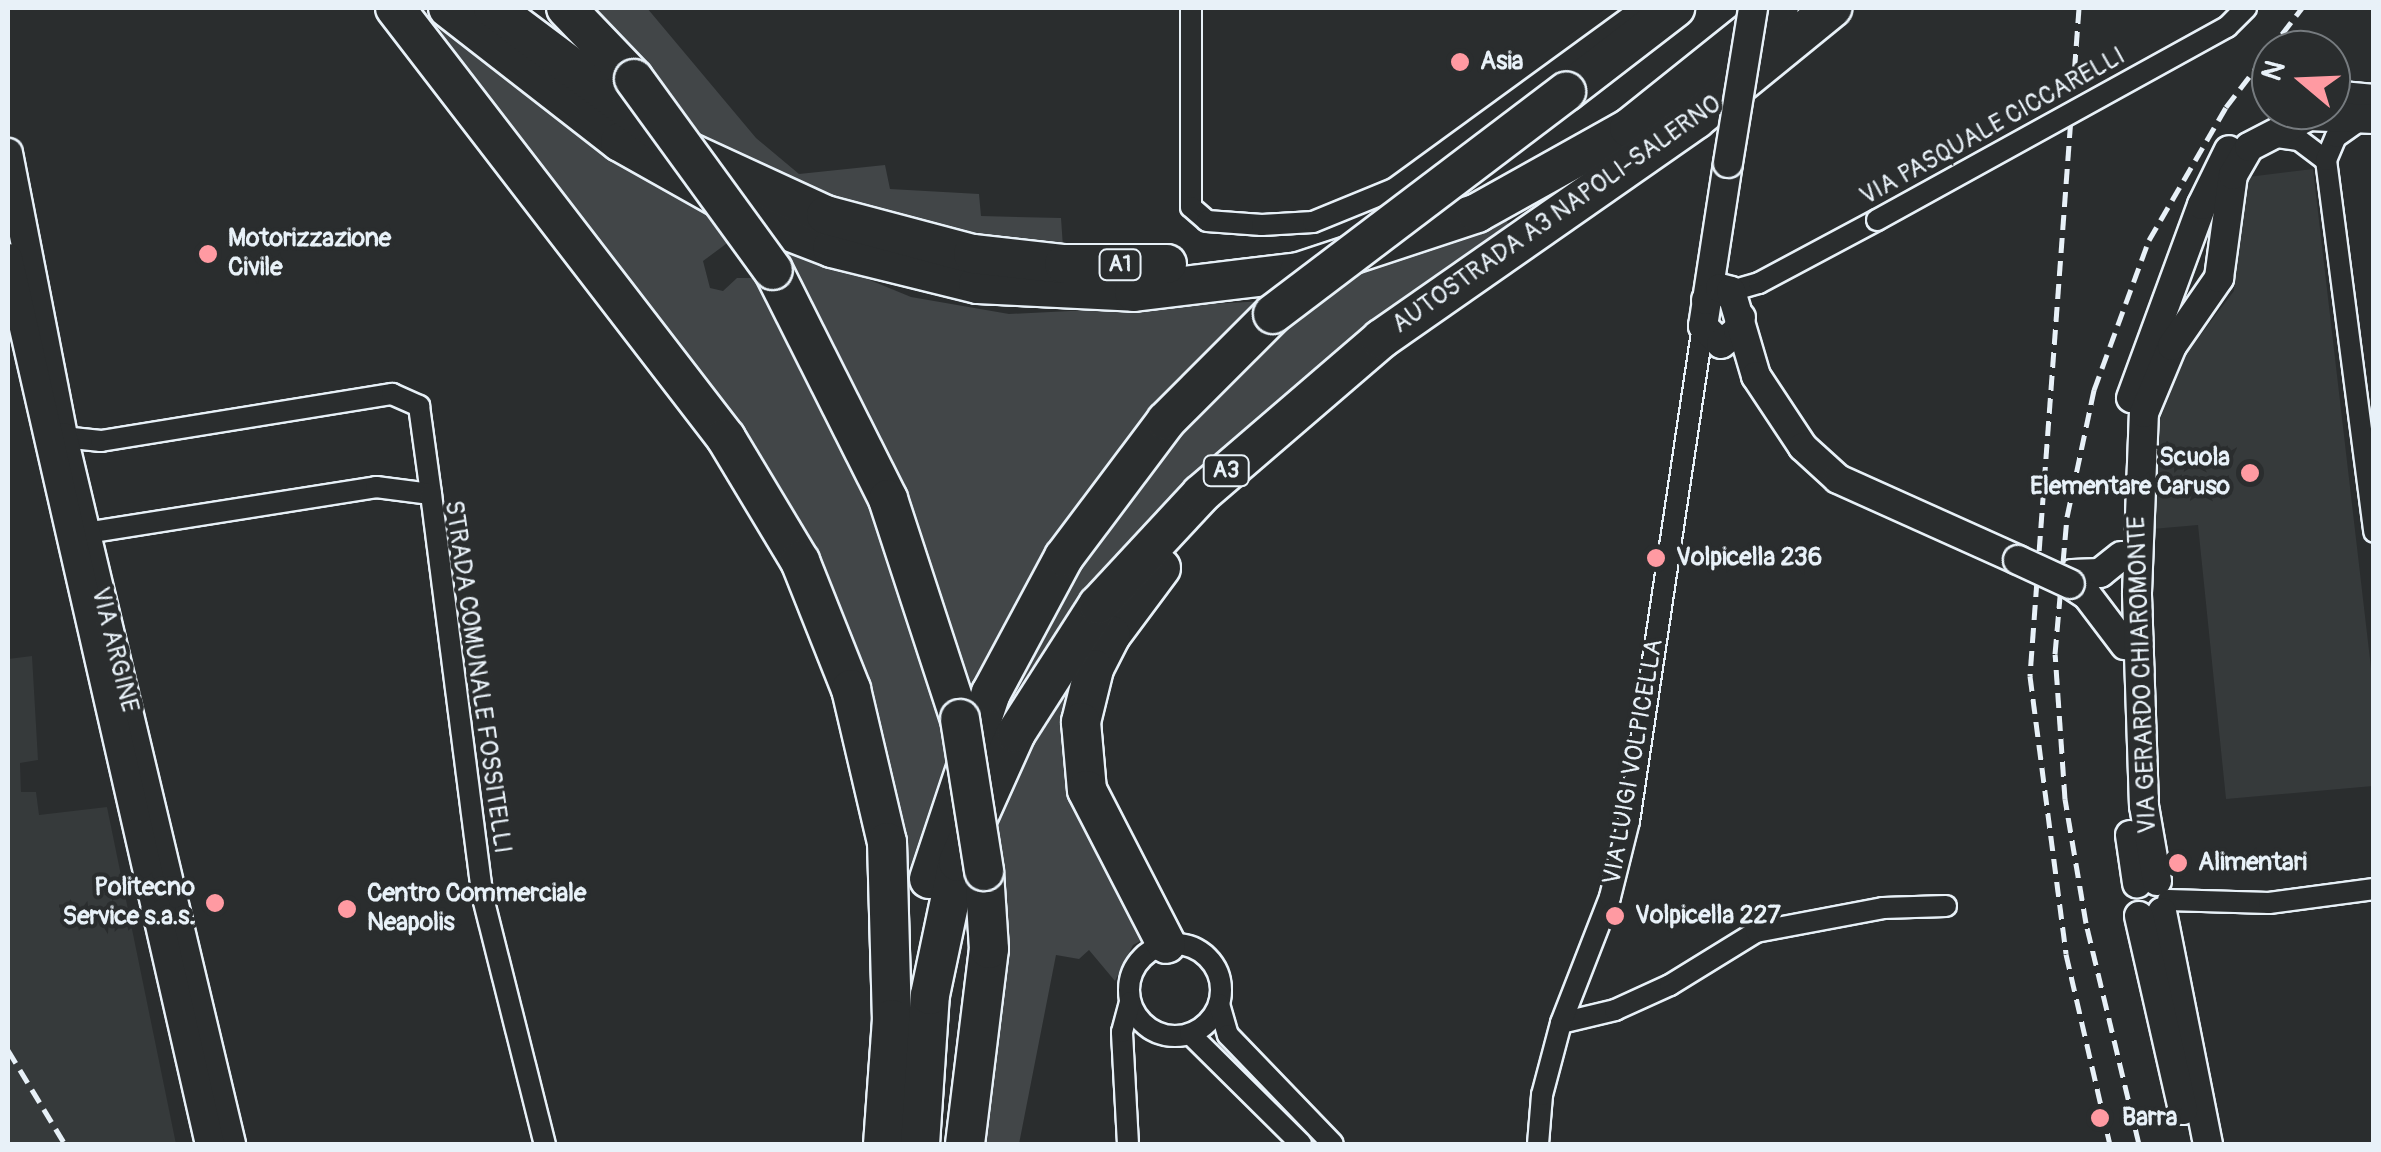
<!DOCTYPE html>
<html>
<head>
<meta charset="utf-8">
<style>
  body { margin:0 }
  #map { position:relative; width:2381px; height:1152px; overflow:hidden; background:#2a2d2e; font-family:Pangolin,sans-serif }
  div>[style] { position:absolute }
  .built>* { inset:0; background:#363a3b }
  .green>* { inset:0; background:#424648 }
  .roads { filter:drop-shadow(2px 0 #e8f1f8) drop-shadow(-2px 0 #e8f1f8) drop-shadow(0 2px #e8f1f8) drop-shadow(0 -2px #e8f1f8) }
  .street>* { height:20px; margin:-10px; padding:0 10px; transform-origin:10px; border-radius:10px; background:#2a2d2e }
  .street>.ring { margin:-10px; padding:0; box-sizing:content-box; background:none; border:20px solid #2a2d2e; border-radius:50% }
  .secondary>* { height:28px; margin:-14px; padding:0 14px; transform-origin:14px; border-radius:14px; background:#2a2d2e }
  .highway>* { height:38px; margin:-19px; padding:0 19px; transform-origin:19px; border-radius:19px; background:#2a2d2e }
  .rail>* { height:5px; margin-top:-2.5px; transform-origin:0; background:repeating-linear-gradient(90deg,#e8f1f8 0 15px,transparent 0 23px) }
  .bridges { filter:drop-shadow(2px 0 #e8f1f8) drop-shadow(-2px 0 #e8f1f8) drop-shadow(0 2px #e8f1f8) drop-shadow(0 -2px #e8f1f8) }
  .street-bridge>* { height:20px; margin:-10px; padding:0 10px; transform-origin:10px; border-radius:10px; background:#2a2d2e }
  .secondary-bridge>* { height:28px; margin:-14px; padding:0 14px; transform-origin:14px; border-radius:14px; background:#2a2d2e }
  .highway-bridge>* { height:38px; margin:-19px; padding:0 19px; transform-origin:19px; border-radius:19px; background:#2a2d2e }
  .dots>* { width:28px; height:28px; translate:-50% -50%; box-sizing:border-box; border:5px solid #2a2d2e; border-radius:50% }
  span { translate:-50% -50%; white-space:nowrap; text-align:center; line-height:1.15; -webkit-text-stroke:8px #2a2d2e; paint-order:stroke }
  .shield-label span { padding:2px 8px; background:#2a2d2e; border:2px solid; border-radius:8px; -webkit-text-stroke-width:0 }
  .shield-label { font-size:22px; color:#e8f1f8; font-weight:700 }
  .poi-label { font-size:25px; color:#e8f1f8; font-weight:700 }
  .left { translate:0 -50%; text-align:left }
  .right { translate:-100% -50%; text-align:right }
  .street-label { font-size:25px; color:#e8f1f8 }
  .frame { position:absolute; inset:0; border:10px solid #e8f1f8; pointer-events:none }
  .north { position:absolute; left:2251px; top:30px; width:100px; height:100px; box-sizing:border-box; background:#2a2d2e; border:2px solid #767b7f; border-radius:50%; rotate:289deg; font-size:28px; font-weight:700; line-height:40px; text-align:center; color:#e8f1f8 }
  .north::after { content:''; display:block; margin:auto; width:35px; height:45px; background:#ff9aa2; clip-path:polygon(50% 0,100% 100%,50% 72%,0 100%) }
</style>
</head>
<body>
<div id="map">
  <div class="built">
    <i style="clip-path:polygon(2313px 169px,2373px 685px,2373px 786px,2226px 799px,2198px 525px,2152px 529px,2159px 422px,2186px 354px,2234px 291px,2241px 191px,2248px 177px)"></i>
    <i style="clip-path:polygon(32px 656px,38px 760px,20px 763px,21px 792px,36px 792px,39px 815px,107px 807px,176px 1144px,8px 1144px,8px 659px)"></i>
  </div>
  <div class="green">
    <i style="clip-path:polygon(405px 8px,430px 8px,718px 215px,734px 238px,703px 261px,710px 288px,723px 291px,737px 278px,762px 278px,870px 493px,952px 743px,910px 867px,884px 736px,819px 568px)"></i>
    <i style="clip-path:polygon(571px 8px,647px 8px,756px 138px,799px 174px,885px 165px,890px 189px,979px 194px,981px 216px,1061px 218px,1063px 247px,1001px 243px,854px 209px,685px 130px)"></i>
    <i style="clip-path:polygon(1501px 213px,1514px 232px,1224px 460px,982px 774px,1001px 695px,1147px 458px,1320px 285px)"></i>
    <i style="clip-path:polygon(763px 236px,911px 297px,1009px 314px,1267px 301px,972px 704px)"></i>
    <i style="clip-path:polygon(1078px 648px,1076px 686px,1148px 937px,1133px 945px,1115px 981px,1089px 950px,1079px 959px,1056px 955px,1019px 1144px,971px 1144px,993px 816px)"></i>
  </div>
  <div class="roads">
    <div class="street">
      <i style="left:1191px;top:8px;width:199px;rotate:90deg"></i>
      <i style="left:1191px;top:207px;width:21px;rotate:41deg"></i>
      <i style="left:1207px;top:221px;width:55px;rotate:4.2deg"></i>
      <i style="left:1262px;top:225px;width:51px;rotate:-3.4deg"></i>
      <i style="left:1313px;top:222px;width:87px;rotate:-22.2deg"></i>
      <i style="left:1394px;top:189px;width:307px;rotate:-36.1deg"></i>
      <i style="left:2270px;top:136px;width:29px;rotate:8deg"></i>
      <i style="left:2299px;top:140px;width:34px;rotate:37deg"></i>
      <i style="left:2326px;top:160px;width:375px;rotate:82.6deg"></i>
      <i style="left:2326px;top:160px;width:25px;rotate:-67deg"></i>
      <i style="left:2336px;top:137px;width:32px;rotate:-35deg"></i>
      <i style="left:1731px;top:291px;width:29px;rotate:-16deg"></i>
      <i style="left:1759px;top:283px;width:134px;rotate:-28.1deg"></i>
      <i style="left:63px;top:437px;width:38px;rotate:6deg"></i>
      <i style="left:101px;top:441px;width:295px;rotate:-9.2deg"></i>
      <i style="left:392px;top:394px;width:30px;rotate:24deg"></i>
      <i style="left:419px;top:406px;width:89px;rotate:82.2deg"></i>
      <i style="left:86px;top:533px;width:294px;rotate:-9deg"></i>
      <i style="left:376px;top:487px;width:55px;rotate:7.3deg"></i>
      <i style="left:431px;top:494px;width:407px;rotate:82.7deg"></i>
      <i style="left:483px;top:898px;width:254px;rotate:75.9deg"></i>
      <i style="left:2168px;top:900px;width:101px;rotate:1.7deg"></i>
      <i style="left:2269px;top:903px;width:106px;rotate:-7.6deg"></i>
      <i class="ring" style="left:1129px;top:944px;width:72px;height:72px"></i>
      <i style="left:1219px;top:1004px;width:32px;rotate:74deg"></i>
      <i style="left:1228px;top:1035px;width:151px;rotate:46.1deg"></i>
      <i style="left:1561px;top:1023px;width:56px;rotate:-13.5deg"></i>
      <i style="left:1615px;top:1010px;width:60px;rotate:-24.4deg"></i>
      <i style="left:1670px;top:985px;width:101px;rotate:-31.6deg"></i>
      <i style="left:1756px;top:932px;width:129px;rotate:-10.7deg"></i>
      <i style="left:1883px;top:908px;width:63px;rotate:-1.8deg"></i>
      <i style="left:1190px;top:1034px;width:156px;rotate:44.7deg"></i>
      <i style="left:1128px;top:1144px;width:112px;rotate:-93.1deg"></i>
      <i style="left:1122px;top:1032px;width:31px;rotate:-75deg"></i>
      <i style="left:1538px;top:1144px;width:49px;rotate:-85.3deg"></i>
      <i style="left:1542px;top:1095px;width:74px;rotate:-75.2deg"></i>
      <i style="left:1561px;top:1023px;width:135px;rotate:-68.7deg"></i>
      <i style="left:1610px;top:897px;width:78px;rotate:-76deg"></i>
      <i style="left:1629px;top:821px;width:501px;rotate:-81.5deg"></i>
    </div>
    <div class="secondary">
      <i style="left:2331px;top:95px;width:43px;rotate:5.3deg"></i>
      <i style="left:8px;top:153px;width:289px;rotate:79deg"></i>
      <i style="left:63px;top:437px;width:727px;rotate:76.63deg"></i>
      <i style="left:1728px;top:163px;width:165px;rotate:98.7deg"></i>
      <i style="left:1703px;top:326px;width:25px;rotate:45deg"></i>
      <i style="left:1721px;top:344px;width:22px;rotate:-39deg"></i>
      <i style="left:1738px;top:330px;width:13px;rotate:-77deg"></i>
      <i style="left:8px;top:258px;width:909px;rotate:77.16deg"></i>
      <i style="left:1706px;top:300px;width:18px;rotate:-41deg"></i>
      <i style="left:1720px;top:288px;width:11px;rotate:15deg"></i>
      <i style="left:1731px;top:291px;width:89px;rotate:73.6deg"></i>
      <i style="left:1756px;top:376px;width:85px;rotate:56.5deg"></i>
      <i style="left:1803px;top:447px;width:47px;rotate:42.4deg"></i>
      <i style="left:1838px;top:479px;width:197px;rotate:24.2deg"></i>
      <i style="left:2131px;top:398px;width:206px;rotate:-69.8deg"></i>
      <i style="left:2202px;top:205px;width:61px;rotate:-63.9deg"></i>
      <i style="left:2072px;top:574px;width:28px;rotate:-2deg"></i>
      <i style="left:2100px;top:573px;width:27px;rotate:-39deg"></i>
      <i style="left:2070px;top:584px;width:20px;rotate:33deg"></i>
      <i style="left:2087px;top:595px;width:63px;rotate:52.8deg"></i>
      <i style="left:2130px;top:835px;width:49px;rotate:81.7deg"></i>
      <i style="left:2157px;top:881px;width:76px;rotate:-99.8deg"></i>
      <i style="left:2144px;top:806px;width:213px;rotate:-91.9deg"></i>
      <i style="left:2137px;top:593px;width:180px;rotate:-87.8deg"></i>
      <i style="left:2144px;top:413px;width:73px;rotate:-67.3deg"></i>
      <i style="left:2172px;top:346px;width:83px;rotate:-55.3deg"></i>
      <i style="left:2219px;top:278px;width:104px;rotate:-82.3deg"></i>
      <i style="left:2233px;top:175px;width:32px;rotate:-60deg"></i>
      <i style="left:2249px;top:147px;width:68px;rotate:-27.3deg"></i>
      <i style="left:2309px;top:116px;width:65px;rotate:2.6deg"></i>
      <i style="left:2162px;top:912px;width:237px;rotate:78.8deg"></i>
      <i style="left:2139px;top:916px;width:199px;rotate:77.2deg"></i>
    </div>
    <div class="highway">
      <i style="left:395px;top:8px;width:543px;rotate:52.41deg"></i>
      <i style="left:726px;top:438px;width:144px;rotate:59deg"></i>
      <i style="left:800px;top:561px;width:138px;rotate:68.3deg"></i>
      <i style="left:851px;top:689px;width:157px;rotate:76.8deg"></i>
      <i style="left:887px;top:842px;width:177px;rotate:88.4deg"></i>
      <i style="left:892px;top:1019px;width:125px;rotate:94.1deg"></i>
      <i style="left:448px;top:8px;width:218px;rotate:37.9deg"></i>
      <i style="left:620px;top:142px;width:157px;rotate:29.3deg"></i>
      <i style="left:757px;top:219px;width:80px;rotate:21.1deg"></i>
      <i style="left:832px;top:248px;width:150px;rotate:13.9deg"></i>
      <i style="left:978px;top:284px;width:156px;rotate:2.9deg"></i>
      <i style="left:1134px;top:292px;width:166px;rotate:-6.9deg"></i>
      <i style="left:1299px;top:272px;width:188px;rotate:-18.3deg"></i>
      <i style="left:1477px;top:213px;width:174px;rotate:-29.2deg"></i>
      <i style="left:1629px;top:128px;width:192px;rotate:-38.7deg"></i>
      <i style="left:493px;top:8px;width:234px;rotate:36.8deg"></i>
      <i style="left:680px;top:148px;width:161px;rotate:24.7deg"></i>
      <i style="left:826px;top:215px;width:152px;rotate:14.9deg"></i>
      <i style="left:973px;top:254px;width:92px;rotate:6.3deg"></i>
      <i style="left:1064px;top:264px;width:103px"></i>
      <i style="left:566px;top:8px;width:98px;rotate:46.2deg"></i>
      <i style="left:1566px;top:92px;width:138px;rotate:-37.6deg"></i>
      <i style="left:773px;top:270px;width:256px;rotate:63.3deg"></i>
      <i style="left:888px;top:499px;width:231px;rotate:71.9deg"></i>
      <i style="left:1161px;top:568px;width:84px;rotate:126.7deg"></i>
      <i style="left:1111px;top:635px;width:38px;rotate:117deg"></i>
      <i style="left:1094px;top:669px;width:55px;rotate:103.8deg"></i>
      <i style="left:1081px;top:722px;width:68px;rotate:85deg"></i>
      <i style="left:1087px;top:790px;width:173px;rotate:62.8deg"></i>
      <i style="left:929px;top:879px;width:196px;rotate:-71.6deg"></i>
      <i style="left:991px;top:693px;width:154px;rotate:-61.8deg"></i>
      <i style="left:1064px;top:557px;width:170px;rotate:-53.1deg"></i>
      <i style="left:1166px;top:421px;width:151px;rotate:-45deg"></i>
      <i style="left:920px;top:1144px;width:149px;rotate:-86.2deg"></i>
      <i style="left:930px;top:995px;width:136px;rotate:-78.1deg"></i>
      <i style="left:958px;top:862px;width:141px;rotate:-65.8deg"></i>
      <i style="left:1016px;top:733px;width:152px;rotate:-57.4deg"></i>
      <i style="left:1098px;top:605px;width:151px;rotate:-47.1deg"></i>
      <i style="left:1201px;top:494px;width:238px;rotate:-40.7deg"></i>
      <i style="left:1381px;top:339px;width:384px;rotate:-34.9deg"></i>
      <i style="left:1696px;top:119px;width:176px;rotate:-39.2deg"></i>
      <i style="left:965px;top:1144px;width:196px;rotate:-83deg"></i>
      <i style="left:989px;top:949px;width:78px;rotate:-93.7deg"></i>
    </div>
  </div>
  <div class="rail">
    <i style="left:2079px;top:8px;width:670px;rotate:94.2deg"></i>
    <i style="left:2030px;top:676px;width:280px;rotate:82.6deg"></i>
    <i style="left:2066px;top:954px;width:195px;rotate:77deg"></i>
    <i style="left:8px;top:1050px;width:110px;rotate:58.8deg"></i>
    <i style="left:2139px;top:1144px;width:227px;rotate:-103.5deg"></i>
    <i style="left:2086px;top:923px;width:126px;rotate:-99.6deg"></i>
    <i style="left:2065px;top:799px;width:145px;rotate:-93.9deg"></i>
    <i style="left:2055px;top:654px;width:138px;rotate:-85deg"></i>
    <i style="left:2067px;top:517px;width:130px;rotate:-78deg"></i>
    <i style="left:2094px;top:390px;width:160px;rotate:-69.9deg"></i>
    <i style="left:2149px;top:240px;width:154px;rotate:-59.9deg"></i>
    <i style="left:2226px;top:107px;width:125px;rotate:-52.5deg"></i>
  </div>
  <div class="bridges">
    <div class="street-bridge">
      <i style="left:1877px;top:220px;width:400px;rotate:-28.9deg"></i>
      <i style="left:2227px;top:27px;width:27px;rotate:-45deg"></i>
    </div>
    <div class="secondary-bridge">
      <i style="left:1728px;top:163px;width:157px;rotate:-80.8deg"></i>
      <i style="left:2018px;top:560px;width:57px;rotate:24.8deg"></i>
    </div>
    <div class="highway-bridge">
      <i style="left:634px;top:79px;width:236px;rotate:54deg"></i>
      <i style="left:1273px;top:314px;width:368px;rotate:-37.2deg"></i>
      <i style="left:960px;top:719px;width:154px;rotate:81deg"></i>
    </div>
  </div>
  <div class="dots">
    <i style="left:1460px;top:62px;background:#ff9aa2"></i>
    <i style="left:208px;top:254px;background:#ff9aa2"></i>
    <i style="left:2250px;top:473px;background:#ff9aa2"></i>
    <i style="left:1656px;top:558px;background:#ff9aa2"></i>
    <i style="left:2178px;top:863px;background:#ff9aa2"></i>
    <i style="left:215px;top:903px;background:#ff9aa2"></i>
    <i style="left:347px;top:909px;background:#ff9aa2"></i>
    <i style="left:1615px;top:916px;background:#ff9aa2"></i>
    <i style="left:2100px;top:1118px;background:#ff9aa2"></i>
  </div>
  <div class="shield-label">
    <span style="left:1120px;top:265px">A1</span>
    <span style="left:1226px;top:471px">A3</span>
  </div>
  <div class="poi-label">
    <span class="left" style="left:1480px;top:62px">Asia</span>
    <span class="left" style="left:228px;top:254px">Motorizzazione<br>Civile</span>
    <span class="right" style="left:2230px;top:473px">Scuola<br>Elementare Caruso</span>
    <span class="left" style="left:1676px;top:558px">Volpicella 236</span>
    <span class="left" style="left:2198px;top:863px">Alimentari</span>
    <span class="right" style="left:195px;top:903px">Politecno<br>Service s.a.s.</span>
    <span class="left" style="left:367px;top:909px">Centro Commerciale<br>Neapolis</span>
    <span class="left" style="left:1635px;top:916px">Volpicella 227</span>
    <span class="left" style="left:2122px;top:1118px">Barra</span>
  </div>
  <div class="street-label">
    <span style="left:1993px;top:127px;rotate:-29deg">VIA PASQUALE CICCARELLI</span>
    <span style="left:1557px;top:215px;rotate:-35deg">AUTOSTRADA A3 NAPOLI-SALERNO</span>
    <span style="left:114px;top:650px;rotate:76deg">VIA ARGINE</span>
    <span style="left:2143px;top:675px;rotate:-92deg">VIA GERARDO CHIAROMONTE</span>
    <span style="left:477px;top:677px;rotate:82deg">STRADA COMUNALE FOSSITELLI</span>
    <span style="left:1634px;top:762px;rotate:-80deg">VIA LUIGI VOLPICELLA</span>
  </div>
  <div class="frame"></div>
  <div class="north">N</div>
</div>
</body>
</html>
